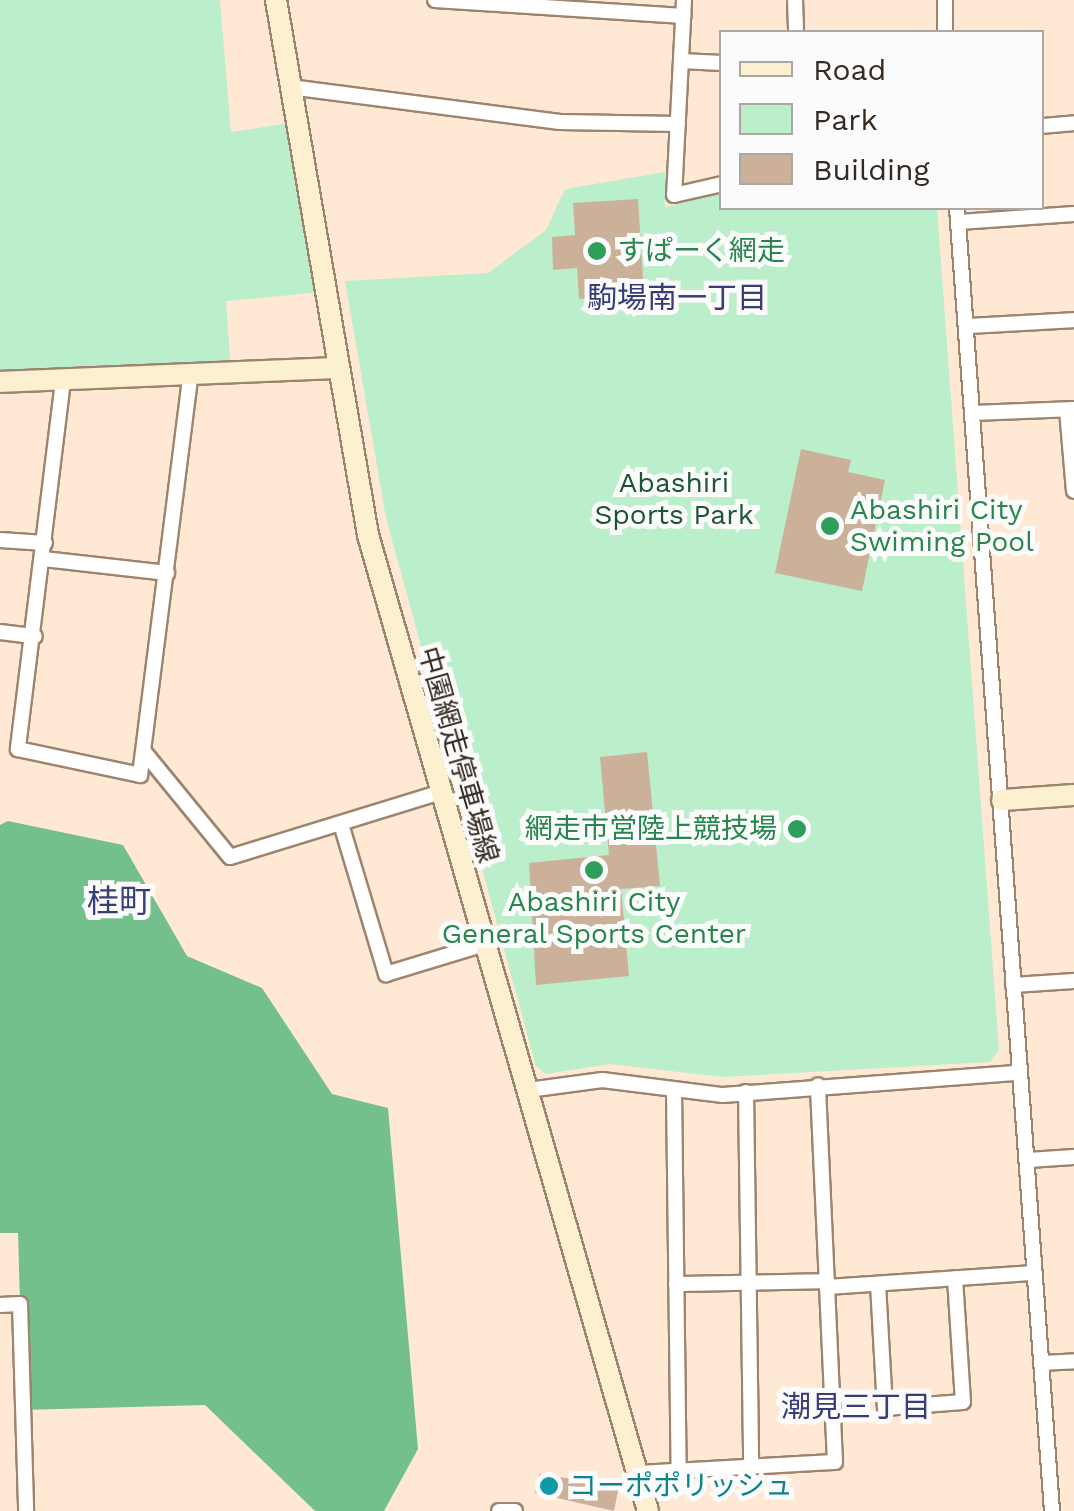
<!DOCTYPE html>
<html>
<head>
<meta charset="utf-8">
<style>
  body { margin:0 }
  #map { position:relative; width:1074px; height:1511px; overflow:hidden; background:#ffe9d5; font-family:"Work Sans","Noto Sans JP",sans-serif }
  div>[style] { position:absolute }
  .green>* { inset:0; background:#bbeeca }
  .forest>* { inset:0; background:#74c08d }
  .building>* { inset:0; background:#cbb199 }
  .roads { filter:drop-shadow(2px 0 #9d846e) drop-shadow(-2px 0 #9d846e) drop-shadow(0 2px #9d846e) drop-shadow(0 -2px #9d846e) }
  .street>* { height:14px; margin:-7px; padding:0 7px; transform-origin:7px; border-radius:7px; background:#fff }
  .secondary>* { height:20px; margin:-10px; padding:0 10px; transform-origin:10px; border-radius:10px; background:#fcf0d1 }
  .dots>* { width:28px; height:28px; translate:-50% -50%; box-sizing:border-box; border:5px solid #fbfbfb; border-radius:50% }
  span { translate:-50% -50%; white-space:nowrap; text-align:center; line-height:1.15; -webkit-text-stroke:10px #fbfbfb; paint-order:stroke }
  .leisure-label { font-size:28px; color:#27864d }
  .left { translate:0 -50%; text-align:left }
  .right { translate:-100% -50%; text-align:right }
  .park-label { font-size:28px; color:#1d5433 }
  .street-label { font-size:28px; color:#352a21 }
  .culture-label { font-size:28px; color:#0d838f }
  .neighbourhood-label { font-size:30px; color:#363d78 }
  .quarter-label { font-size:32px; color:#363d78 }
  .legend { position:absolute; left:719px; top:30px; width:325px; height:180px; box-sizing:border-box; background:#fbfbfb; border:2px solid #aca7a4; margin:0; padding:12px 18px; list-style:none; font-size:30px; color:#352a21 }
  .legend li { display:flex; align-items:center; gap:20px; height:50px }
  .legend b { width:50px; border:2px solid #aca7a4 }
</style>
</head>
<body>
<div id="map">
  <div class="green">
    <i style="clip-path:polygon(0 0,220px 0,231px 132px,296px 122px,322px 292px,226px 301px,231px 373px,0 382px)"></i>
    <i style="clip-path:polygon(665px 172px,665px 207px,721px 194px,722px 208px,937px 208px,999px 1050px,990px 1062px,722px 1077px,610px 1064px,546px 1074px,536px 1066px,386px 518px,345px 281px,488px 273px,546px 230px,565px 189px)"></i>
  </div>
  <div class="forest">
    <i style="clip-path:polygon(8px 821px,123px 845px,187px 956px,262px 988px,332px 1094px,388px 1108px,418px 1449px,384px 1511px,315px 1511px,205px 1405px,23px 1410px,18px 1233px,0 1233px,0 825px)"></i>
  </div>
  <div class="building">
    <i style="clip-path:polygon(638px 199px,644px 295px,579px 299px,577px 268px,553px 270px,552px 237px,575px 235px,573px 203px)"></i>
    <i style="clip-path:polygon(801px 449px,851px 460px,848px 472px,885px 480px,862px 591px,775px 573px)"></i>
    <i style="clip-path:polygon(647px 752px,660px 886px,621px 889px,629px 976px,536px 985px,529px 863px,609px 855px,600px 757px)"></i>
    <i style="clip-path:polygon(539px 1474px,619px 1486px,614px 1511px,535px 1493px)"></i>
  </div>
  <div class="roads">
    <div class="street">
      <i style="left:435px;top:0;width:249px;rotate:3.7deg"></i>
      <i style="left:684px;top:0;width:195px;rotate:92.9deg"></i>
      <i style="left:674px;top:195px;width:49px;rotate:-12.9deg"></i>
      <i style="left:795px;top:0;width:32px;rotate:88deg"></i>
      <i style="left:945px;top:0;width:32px;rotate:90deg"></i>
      <i style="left:681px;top:61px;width:41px;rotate:2.8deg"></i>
      <i style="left:290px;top:87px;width:272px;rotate:7.4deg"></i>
      <i style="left:560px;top:122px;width:118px;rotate:1deg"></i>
      <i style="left:1042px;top:126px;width:32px;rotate:-5deg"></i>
      <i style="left:957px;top:208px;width:1306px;rotate:85.83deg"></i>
      <i style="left:959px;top:222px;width:115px;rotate:-4deg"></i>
      <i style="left:967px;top:326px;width:107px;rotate:-3.2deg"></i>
      <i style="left:63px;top:381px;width:371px;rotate:97deg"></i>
      <i style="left:18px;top:749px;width:125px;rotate:12deg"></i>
      <i style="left:140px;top:775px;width:404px;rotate:-82.8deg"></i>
      <i style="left:1067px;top:410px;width:81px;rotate:85.1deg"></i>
      <i style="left:973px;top:413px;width:101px;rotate:-2.3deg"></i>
      <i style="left:0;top:540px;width:45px;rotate:3.8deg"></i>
      <i style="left:44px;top:559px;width:124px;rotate:6.5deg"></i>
      <i style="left:0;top:632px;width:35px;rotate:7deg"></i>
      <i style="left:145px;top:753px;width:134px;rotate:50.7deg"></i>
      <i style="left:230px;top:857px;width:218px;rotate:-17.1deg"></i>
      <i style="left:341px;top:824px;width:157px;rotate:73.3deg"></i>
      <i style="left:386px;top:974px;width:103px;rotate:-16.9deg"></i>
      <i style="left:1013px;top:985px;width:61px;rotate:-3.8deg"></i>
      <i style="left:528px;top:1090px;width:75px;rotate:-7.7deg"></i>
      <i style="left:602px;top:1080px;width:122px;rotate:7.1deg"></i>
      <i style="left:723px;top:1095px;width:296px;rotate:-4.3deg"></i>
      <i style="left:674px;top:1090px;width:384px;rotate:89.3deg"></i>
      <i style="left:746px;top:1092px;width:376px;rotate:89.2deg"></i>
      <i style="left:1028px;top:1160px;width:46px;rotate:-3.7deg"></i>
      <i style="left:676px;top:1284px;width:151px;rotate:-1.1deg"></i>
      <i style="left:878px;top:1284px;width:124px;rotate:86.8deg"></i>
      <i style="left:885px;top:1408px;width:78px;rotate:-4.4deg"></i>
      <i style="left:963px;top:1402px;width:124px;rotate:-93.7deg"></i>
      <i style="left:827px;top:1287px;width:208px;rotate:-3.9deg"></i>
      <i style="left:0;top:1305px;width:20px;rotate:-3deg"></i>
      <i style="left:20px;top:1304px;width:207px;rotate:88.3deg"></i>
      <i style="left:1041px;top:1363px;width:33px;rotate:-3deg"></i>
      <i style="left:637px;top:1473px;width:198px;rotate:-3.2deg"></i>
      <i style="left:835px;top:1462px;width:377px;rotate:-92.6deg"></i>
      <i style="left:499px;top:1511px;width:16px"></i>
    </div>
    <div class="secondary">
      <i style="left:276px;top:0;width:543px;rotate:80.24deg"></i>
      <i style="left:368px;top:535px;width:1015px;rotate:73.99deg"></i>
      <i style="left:0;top:382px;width:333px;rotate:-2.4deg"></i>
      <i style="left:1002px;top:800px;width:72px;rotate:-4deg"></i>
    </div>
  </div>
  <div class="dots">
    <i style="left:597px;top:251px;background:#2e9e5b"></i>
    <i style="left:830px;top:526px;background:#2e9e5b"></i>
    <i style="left:797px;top:829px;background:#2e9e5b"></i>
    <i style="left:594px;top:870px;background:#2e9e5b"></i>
    <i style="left:549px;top:1486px;background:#0f9aa8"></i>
  </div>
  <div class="leisure-label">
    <span class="left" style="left:617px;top:251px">すぱーく網走</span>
    <span class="left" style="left:850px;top:526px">Abashiri City<br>Swiming Pool</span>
    <span class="right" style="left:777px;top:829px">網走市営陸上競技場</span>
    <span style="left:594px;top:918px">Abashiri City<br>General Sports Center</span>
  </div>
  <div class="park-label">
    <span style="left:674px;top:499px">Abashiri<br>Sports Park</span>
  </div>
  <div class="street-label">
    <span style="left:458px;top:755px;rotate:74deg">中園網走停車場線</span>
  </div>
  <div class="culture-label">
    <span class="left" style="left:569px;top:1486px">コーポポリッシュ</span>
  </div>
  <div class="neighbourhood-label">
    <span style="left:677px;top:298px">駒場南一丁目</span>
    <span style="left:856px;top:1407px">潮見三丁目</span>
  </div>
  <div class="quarter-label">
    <span style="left:119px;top:901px">桂町</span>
  </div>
  <ul class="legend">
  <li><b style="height:12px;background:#fcf0d1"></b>Road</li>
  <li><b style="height:28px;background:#bbeeca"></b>Park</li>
  <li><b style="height:28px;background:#cbb199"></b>Building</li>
  </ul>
</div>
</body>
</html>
